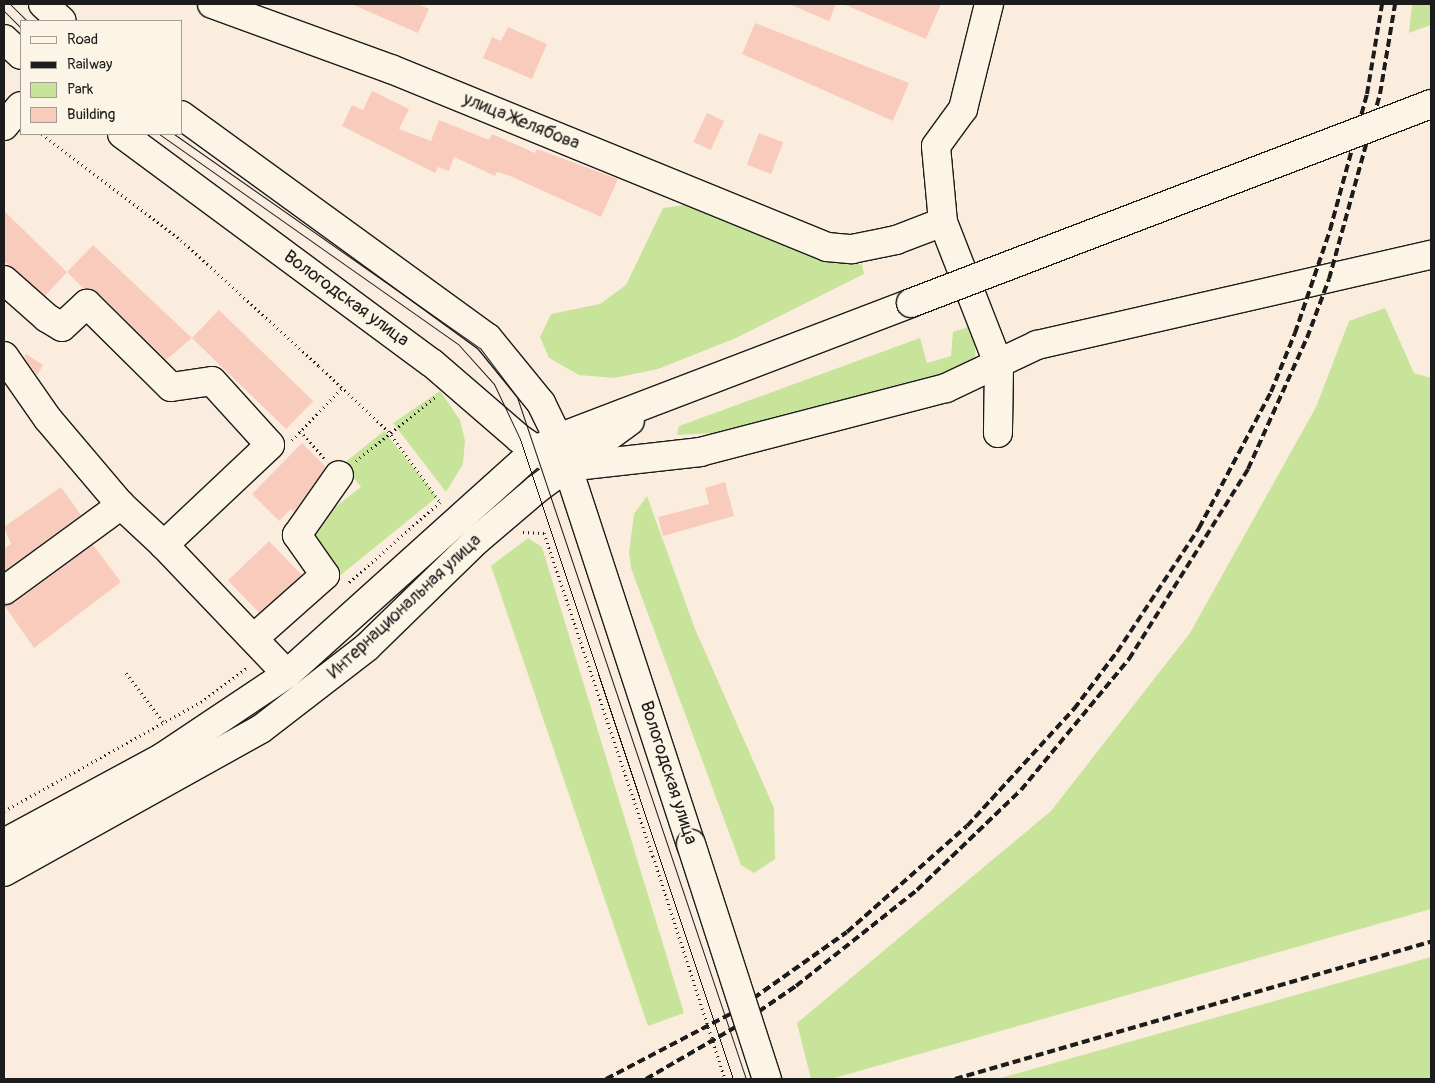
<!DOCTYPE html>
<html>
<head>
<meta charset="utf-8">
<style>
  body { margin:0 }
  #map { position:relative; width:1435px; height:1083px; overflow:hidden; background:#fbeddd; font-family:Pangolin,sans-serif }
  div>[style] { position:absolute }
  .green>* { inset:0; background:#c8e49b }
  .building>* { inset:0; background:#f9cbbd; transform-origin:0 0 }
  .path>* { height:3px; margin-top:-1.5px; transform-origin:0; background:repeating-linear-gradient(90deg,#1c1c1c 0 1px,transparent 0 5px) }
  .roads { filter:drop-shadow(1px 0 #1c1c1c) drop-shadow(-1px 0 #1c1c1c) drop-shadow(0 1px #1c1c1c) drop-shadow(0 -1px #1c1c1c) }
  .minor>* { height:28px; margin:-14px; padding:0 14px; transform-origin:14px; border-radius:14px; background:#fcf5e5 }
  .major>* { height:28px; margin:-14px; padding:0 14px; transform-origin:14px; border-radius:14px; background:#fcf5e5 }
  .tram>* { height:1px; margin:-0.5px; padding:0 0.5px; transform-origin:0.5px; border-radius:0.5px; background:#1c1c1c }
  .rail>* { height:4px; margin-top:-2px; transform-origin:0; background:repeating-linear-gradient(90deg,#1c1c1c 0 8px,transparent 0 12px) }
  .path-bridge>* { height:3px; margin-top:-1.5px; transform-origin:0; background:repeating-linear-gradient(90deg,#1c1c1c 0 1px,transparent 0 5px) }
  .bridges { filter:drop-shadow(1px 0 #1c1c1c) drop-shadow(-1px 0 #1c1c1c) drop-shadow(0 1px #1c1c1c) drop-shadow(0 -1px #1c1c1c) }
  .major-bridge>* { height:28px; margin:-14px; padding:0 14px; transform-origin:14px; border-radius:14px; background:#fcf5e5 }
  span { translate:-50% -50%; white-space:nowrap; text-align:center; line-height:1.15; -webkit-text-stroke:4.5px #fcf5e5; paint-order:stroke }
  .street-label { font-size:18px; color:#1c1c1c }
  .frame { position:absolute; inset:0; border:5px solid #1c1c1c; pointer-events:none }
  .legend { position:absolute; left:20px; top:20px; width:162px; height:115px; box-sizing:border-box; background:#fcf5e5; border:1px solid #a29e95; margin:0; padding:6px 9px; list-style:none; font-size:15px; color:#1c1c1c }
  .legend li { display:flex; align-items:center; gap:10px; height:25px }
  .legend b { width:25px; border:1px solid #a29e95 }
</style>
</head>
<body>
<div id="map">
  <div class="green">
    <i style="clip-path:polygon(1412px 4px,1431px 4px,1431px 25px,1409px 33px)"></i>
    <i style="clip-path:polygon(686px 205px,803px 250px,849px 260px,862px 265px,864px 274px,736px 338px,658px 369px,614px 378px,579px 375px,549px 358px,540px 337px,551px 314px,600px 304px,626px 285px,663px 208px)"></i>
    <i style="clip-path:polygon(1385px 308px,1414px 373px,1431px 378px,1431px 909px,831px 1079px,811px 1079px,797px 1023px,1051px 811px,1190px 633px,1316px 407px,1349px 321px)"></i>
    <i style="clip-path:polygon(974px 325px,976px 367px,748px 431px,677px 435px,679px 426px,920px 338px,927px 363px,951px 356px,953px 332px)"></i>
    <i style="clip-path:polygon(440px 391px,460px 420px,465px 441px,463px 464px,446px 492px,393px 423px)"></i>
    <i style="clip-path:polygon(384px 431px,437px 497px,337px 578px,301px 534px,361px 487px,343px 464px)"></i>
    <i style="clip-path:polygon(647px 496px,695px 629px,774px 808px,775px 859px,754px 873px,741px 865px,631px 568px,629px 552px,634px 514px)"></i>
    <i style="clip-path:polygon(528px 538px,542px 547px,684px 1013px,648px 1026px,491px 566px)"></i>
    <i style="clip-path:polygon(1431px 957px,1431px 1079px,997px 1079px)"></i>
  </div>
  <div class="building">
    <i style="clip-path:polygon(351px 4px,418px 4px,429px 9px,418px 33px)"></i>
    <i style="clip-path:polygon(789px 4px,836px 4px,829px 21px)"></i>
    <i style="clip-path:polygon(843px 4px,941px 4px,926px 39px)"></i>
    <i style="clip-path:polygon(755px 23px,909px 83px,893px 121px,742px 54px)"></i>
    <i style="clip-path:polygon(508px 27px,547px 44px,532px 79px,483px 58px,492px 37px,501px 41px)"></i>
    <i style="clip-path:polygon(372px 91px,409px 109px,399px 129px,431px 141px,439px 120px,489px 140px,492px 134px,535px 153px,537px 149px,618px 179px,601px 217px,510px 176px,497px 172px,495px 176px,454px 157px,449px 171px,438px 167px,435px 173px,342px 126px,352px 105px,363px 110px)"></i>
    <i style="left:707px;top:113px;width:19px;height:32px;rotate:25deg"></i>
    <i style="left:759px;top:133px;width:26px;height:34px;rotate:21deg"></i>
    <i style="clip-path:polygon(4px 211px,67px 272px,45px 296px,4px 261px)"></i>
    <i style="clip-path:polygon(93px 245px,192px 338px,166px 360px,98px 293px,84px 289px,67px 272px)"></i>
    <i style="left:219px;top:310px;width:131px;height:39px;rotate:44deg"></i>
    <i style="clip-path:polygon(26px 354px,43px 365px,37px 375px,24px 357px)"></i>
    <i style="clip-path:polygon(302px 443px,326px 467px,294px 512px,291px 509px,279px 521px,252px 494px)"></i>
    <i style="clip-path:polygon(725px 482px,734px 516px,663px 536px,658px 517px,709px 504px,705px 488px)"></i>
    <i style="clip-path:polygon(61px 487px,81px 515px,4px 572px,4px 549px,11px 544px,4px 527px)"></i>
    <i style="left:269px;top:541px;width:47px;height:57px;rotate:46deg"></i>
    <i style="clip-path:polygon(93px 545px,121px 582px,34px 648px,4px 605px,14px 603px)"></i>
  </div>
  <div class="path">
    <i style="left:42px;top:134px;width:175px;rotate:37.3deg"></i>
    <i style="left:181px;top:240px;width:187px;rotate:42.4deg"></i>
    <i style="left:319px;top:366px;width:95px;rotate:43.3deg"></i>
    <i style="left:388px;top:431px;width:88px;rotate:53.8deg"></i>
    <i style="left:440px;top:502px;width:124px;rotate:138.6deg"></i>
    <i style="left:300px;top:431px;width:38px;rotate:48deg"></i>
    <i style="left:292px;top:440px;width:72px;rotate:-46.1deg"></i>
    <i style="left:356px;top:461px;width:103px;rotate:-39.1deg"></i>
    <i style="left:523px;top:532px;width:21px;rotate:3deg"></i>
    <i style="left:544px;top:533px;width:341px;rotate:71.4deg"></i>
    <i style="left:126px;top:673px;width:61px;rotate:52.9deg"></i>
    <i style="left:4px;top:811px;width:225px;rotate:-29deg"></i>
    <i style="left:201px;top:702px;width:59px;rotate:-36.7deg"></i>
  </div>
  <div class="roads">
    <div class="minor">
      <i style="left:212px;top:4px;width:190px;rotate:20deg"></i>
      <i style="left:391px;top:69px;width:471px;rotate:22.2deg"></i>
      <i style="left:827px;top:247px;width:25px;rotate:5deg"></i>
      <i style="left:852px;top:249px;width:45px;rotate:-11.6deg"></i>
      <i style="left:896px;top:240px;width:50px;rotate:-21deg"></i>
      <i style="left:943px;top:222px;width:76px;rotate:-95.3deg"></i>
      <i style="left:936px;top:146px;width:46px;rotate:-53.9deg"></i>
      <i style="left:963px;top:109px;width:108px;rotate:-76.1deg"></i>
      <i style="left:4px;top:126px;width:26px;rotate:-50deg"></i>
      <i style="left:943px;top:222px;width:155px;rotate:68.7deg"></i>
      <i style="left:999px;top:366px;width:67px;rotate:90.9deg"></i>
      <i style="left:4px;top:280px;width:57px;rotate:41.5deg"></i>
      <i style="left:47px;top:318px;width:17px;rotate:31deg"></i>
      <i style="left:62px;top:327px;width:34px;rotate:-43deg"></i>
      <i style="left:87px;top:304px;width:118px;rotate:44.7deg"></i>
      <i style="left:171px;top:387px;width:41px;rotate:-8.3deg"></i>
      <i style="left:212px;top:381px;width:86px;rotate:47.8deg"></i>
      <i style="left:270px;top:445px;width:146px;rotate:136.7deg"></i>
      <i style="left:164px;top:545px;width:178px;rotate:46.4deg"></i>
      <i style="left:4px;top:356px;width:77px;rotate:55.1deg"></i>
      <i style="left:48px;top:419px;width:113px;rotate:49.7deg"></i>
      <i style="left:121px;top:505px;width:59px;rotate:42.9deg"></i>
      <i style="left:567px;top:467px;width:134px;rotate:-6.4deg"></i>
      <i style="left:700px;top:452px;width:254px;rotate:-14.6deg"></i>
      <i style="left:946px;top:388px;width:101px;rotate:-25.3deg"></i>
      <i style="left:1037px;top:345px;width:404px;rotate:-12.9deg"></i>
      <i style="left:5px;top:590px;width:144px;rotate:-36.2deg"></i>
      <i style="left:254px;top:638px;width:95px;rotate:-41.6deg"></i>
      <i style="left:325px;top:575px;width:49px;rotate:-125deg"></i>
      <i style="left:297px;top:535px;width:73px;rotate:-55deg"></i>
    </div>
    <div class="major">
      <i style="left:43px;top:4px;width:25px;rotate:42deg"></i>
      <i style="left:4px;top:39px;width:23px;rotate:43deg"></i>
      <i style="left:181px;top:115px;width:379px;rotate:36deg"></i>
      <i style="left:488px;top:338px;width:84px;rotate:50.8deg"></i>
      <i style="left:541px;top:403px;width:39px;rotate:64deg"></i>
      <i style="left:558px;top:438px;width:427px;rotate:71.9deg"></i>
      <i style="left:122px;top:134px;width:385px;rotate:36.5deg"></i>
      <i style="left:432px;top:363px;width:116px;rotate:40.8deg"></i>
      <i style="left:520px;top:439px;width:36px;rotate:34deg"></i>
      <i style="left:4px;top:843px;width:181px;rotate:-28.4deg"></i>
      <i style="left:163px;top:757px;width:149px;rotate:-33.8deg"></i>
      <i style="left:287px;top:674px;width:334px;rotate:-42deg"></i>
      <i style="left:535px;top:451px;width:26px;rotate:-29deg"></i>
      <i style="left:558px;top:438px;width:378px;rotate:-20.9deg"></i>
      <i style="left:4px;top:872px;width:294px;rotate:-29.1deg"></i>
      <i style="left:261px;top:729px;width:134px;rotate:-37.7deg"></i>
      <i style="left:367px;top:647px;width:153px;rotate:-44.2deg"></i>
      <i style="left:477px;top:540px;width:79px;rotate:-40.4deg"></i>
      <i style="left:537px;top:489px;width:115px;rotate:-36.2deg"></i>
    </div>
  </div>
  <div class="tram">
    <i style="left:10px;top:4px;width:24px;rotate:45deg"></i>
    <i style="left:4px;top:11px;width:24px;rotate:45deg"></i>
    <i style="left:159px;top:134px;width:365px;rotate:35.1deg"></i>
    <i style="left:458px;top:344px;width:54px;rotate:48deg"></i>
    <i style="left:494px;top:384px;width:61px;rotate:64.7deg"></i>
    <i style="left:520px;top:439px;width:675px;rotate:71.59deg"></i>
    <i style="left:174px;top:134px;width:373px;rotate:35deg"></i>
    <i style="left:480px;top:348px;width:61px;rotate:52.9deg"></i>
    <i style="left:517px;top:397px;width:719px;rotate:71.44deg"></i>
  </div>
  <div class="rail">
    <i style="left:606px;top:1079px;width:144px;rotate:-27.6deg"></i>
    <i style="left:734px;top:1012px;width:138px;rotate:-35.3deg"></i>
    <i style="left:847px;top:932px;width:160px;rotate:-41.5deg"></i>
    <i style="left:967px;top:826px;width:159px;rotate:-47.6deg"></i>
    <i style="left:1074px;top:709px;width:71px;rotate:-53deg"></i>
    <i style="left:1117px;top:652px;width:149px;rotate:-56.5deg"></i>
    <i style="left:1199px;top:528px;width:154px;rotate:-62.1deg"></i>
    <i style="left:1271px;top:392px;width:64px;rotate:-67.9deg"></i>
    <i style="left:1295px;top:333px;width:109px;rotate:-71.2deg"></i>
    <i style="left:1330px;top:230px;width:141px;rotate:-74.8deg"></i>
    <i style="left:1367px;top:94px;width:91px;rotate:-80.5deg"></i>
    <i style="left:646px;top:1079px;width:108px;rotate:-30.1deg"></i>
    <i style="left:739px;top:1025px;width:69px;rotate:-34.4deg"></i>
    <i style="left:796px;top:986px;width:154px;rotate:-38.4deg"></i>
    <i style="left:917px;top:890px;width:144px;rotate:-43.9deg"></i>
    <i style="left:1021px;top:790px;width:170px;rotate:-50.5deg"></i>
    <i style="left:1129px;top:659px;width:224px;rotate:-57.9deg"></i>
    <i style="left:1248px;top:469px;width:144px;rotate:-65.8deg"></i>
    <i style="left:1307px;top:338px;width:63px;rotate:-69.6deg"></i>
    <i style="left:1329px;top:279px;width:192px;rotate:-74.6deg"></i>
    <i style="left:1380px;top:94px;width:91px;rotate:-80.5deg"></i>
    <i style="left:955px;top:1079px;width:495px;rotate:-16.1deg"></i>
  </div>
  <div class="path-bridge">
    <i style="left:653px;top:856px;width:234px;rotate:72.1deg"></i>
  </div>
  <div class="bridges">
    <div class="major-bridge">
      <i style="left:911px;top:303px;width:557px;rotate:-20.94deg"></i>
      <i style="left:691px;top:844px;width:247px;rotate:72.1deg"></i>
    </div>
  </div>
  <div class="street-label">
    <span style="left:521px;top:122px;rotate:22deg">улица Желябова</span>
    <span style="left:346px;top:299px;rotate:36deg">Вологодская улица</span>
    <span style="left:405px;top:607px;rotate:-43deg">Интернациональная улица</span>
    <span style="left:668px;top:773px;rotate:72deg">Вологодская улица</span>
  </div>
  <div class="frame"></div>
  <ul class="legend">
  <li><b style="height:6px;background:#fcf5e5"></b>Road</li>
  <li><b style="height:6px;background:#1c1c1c"></b>Railway</li>
  <li><b style="height:14px;background:#c8e49b"></b>Park</li>
  <li><b style="height:14px;background:#f9cbbd"></b>Building</li>
  </ul>
</div>
</body>
</html>
